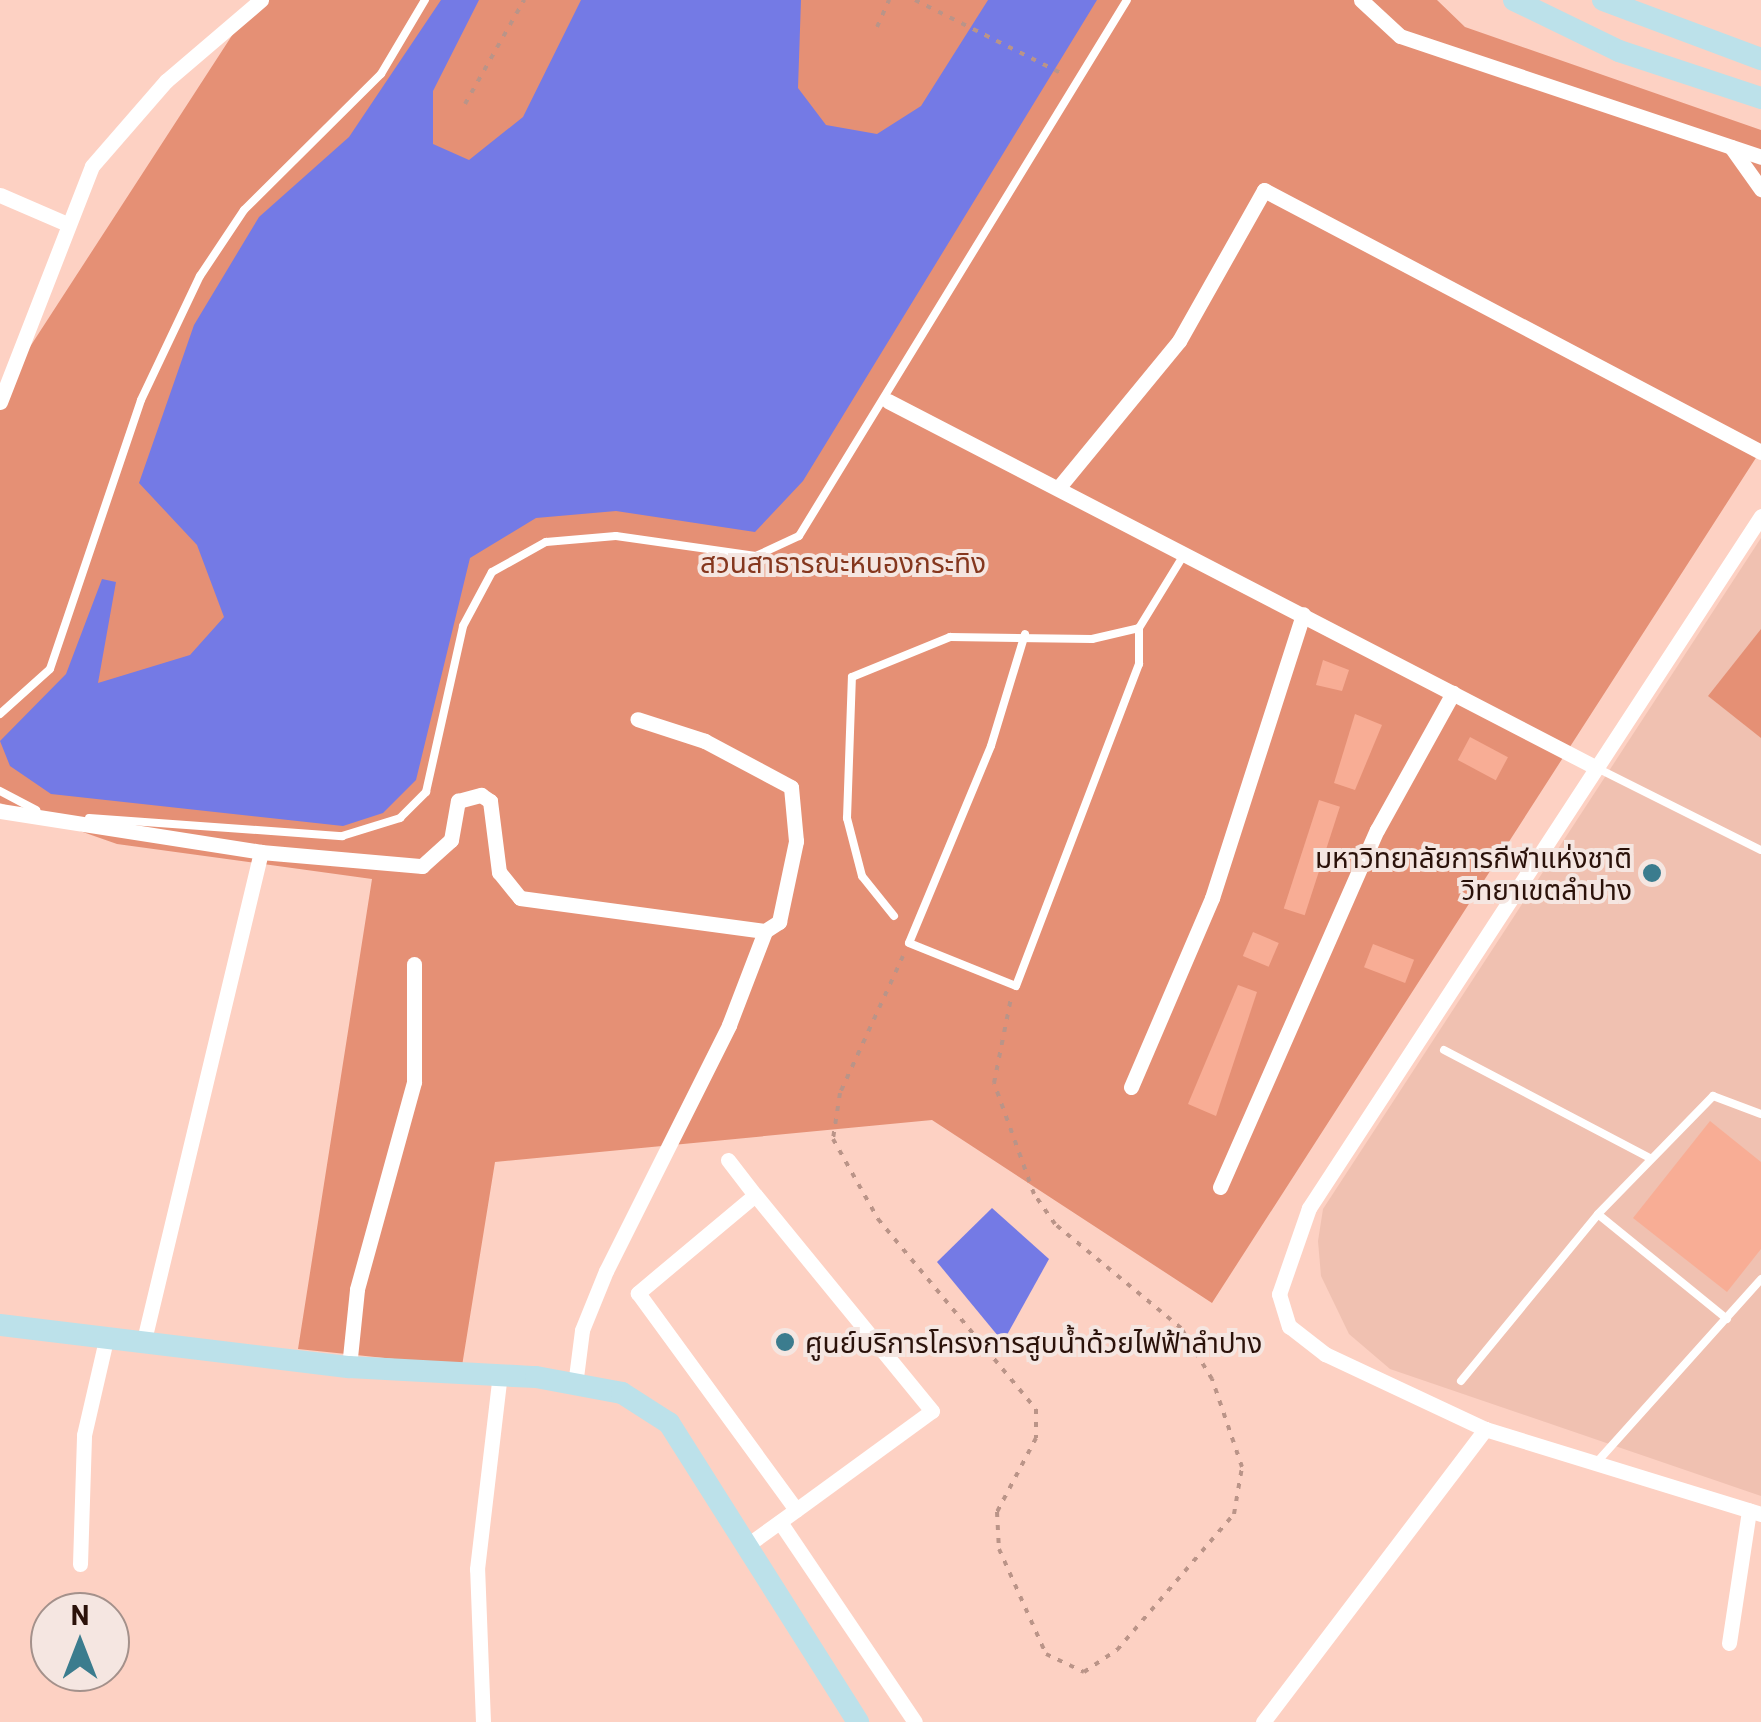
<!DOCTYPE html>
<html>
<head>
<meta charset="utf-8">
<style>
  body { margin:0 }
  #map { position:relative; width:1761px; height:1722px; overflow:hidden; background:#fdd1c3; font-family:Barlow,"Noto Sans Thai",sans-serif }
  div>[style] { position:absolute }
  .built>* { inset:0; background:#f0c1b1 }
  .green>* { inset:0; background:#e59075 }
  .water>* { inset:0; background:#747ae5 }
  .building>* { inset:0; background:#f8ad95; transform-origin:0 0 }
  .path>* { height:4px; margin-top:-2px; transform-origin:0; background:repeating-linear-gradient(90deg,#ba9488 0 5px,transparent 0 13px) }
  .lane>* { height:8px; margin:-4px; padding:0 4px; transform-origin:4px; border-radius:4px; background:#fff }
  .street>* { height:15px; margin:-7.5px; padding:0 7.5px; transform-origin:7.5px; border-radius:7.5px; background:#fff }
  .secondary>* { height:22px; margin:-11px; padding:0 11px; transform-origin:11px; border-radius:11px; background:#bce1ea }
  .dots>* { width:28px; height:28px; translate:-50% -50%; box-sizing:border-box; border:5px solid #f5e6e1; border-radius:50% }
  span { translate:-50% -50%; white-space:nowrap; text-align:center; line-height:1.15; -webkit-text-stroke:8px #f5e6e1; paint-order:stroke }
  .park-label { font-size:28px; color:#85371e }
  .poi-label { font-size:28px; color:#2b120a }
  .right { translate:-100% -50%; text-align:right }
  .left { translate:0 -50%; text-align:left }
  .north { position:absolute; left:30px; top:1592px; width:100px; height:100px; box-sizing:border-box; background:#f5e6e1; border:2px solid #a4918b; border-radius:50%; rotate:0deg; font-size:28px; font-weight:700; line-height:40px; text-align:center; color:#2b120a }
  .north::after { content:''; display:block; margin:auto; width:35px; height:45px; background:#3b7c8e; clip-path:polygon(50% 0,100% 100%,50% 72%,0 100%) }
</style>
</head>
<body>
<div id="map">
  <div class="built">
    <i style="clip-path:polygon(1761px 538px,1761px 1496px,1390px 1369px,1349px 1334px,1321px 1276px,1318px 1241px,1323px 1209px)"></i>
  </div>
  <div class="green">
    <i style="clip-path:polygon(255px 0,1437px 0,1465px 27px,1761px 130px,1761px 450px,1212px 1303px,932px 1120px,495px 1162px,462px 1366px,298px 1349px,372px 879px,117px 844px,0 803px,0 393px)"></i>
    <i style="clip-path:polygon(1761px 629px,1761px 738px,1708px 696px)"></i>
  </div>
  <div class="water">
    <i style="clip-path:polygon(441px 0,479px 0,433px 91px,433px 144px,469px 160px,523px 117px,581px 0,801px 0,798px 88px,826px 125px,877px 134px,921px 106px,988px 0,1097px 0,803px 481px,755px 532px,616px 511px,536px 518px,470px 558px,416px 780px,383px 813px,343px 826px,51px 794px,10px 766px,0 741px,66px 674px,102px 579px,116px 582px,98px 683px,190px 655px,224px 617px,197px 545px,139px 483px,194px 325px,259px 217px,349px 137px)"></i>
    <i style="clip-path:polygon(992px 1208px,1049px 1259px,1003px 1342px,937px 1262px)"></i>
  </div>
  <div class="building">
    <i style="clip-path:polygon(1323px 660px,1349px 670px,1342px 691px,1316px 685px)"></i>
    <i style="clip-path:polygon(1355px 714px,1382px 725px,1355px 790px,1334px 783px)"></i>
    <i style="left:1470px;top:737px;width:43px;height:26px;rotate:28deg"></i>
    <i style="left:1319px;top:800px;width:22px;height:114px;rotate:18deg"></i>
    <i style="left:1253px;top:932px;width:28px;height:26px;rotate:23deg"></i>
    <i style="left:1373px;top:944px;width:44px;height:25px;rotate:21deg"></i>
    <i style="clip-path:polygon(1238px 985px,1257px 992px,1216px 1116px,1188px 1104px)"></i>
    <i style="clip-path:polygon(1710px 1121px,1761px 1162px,1761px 1249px,1727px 1292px,1633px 1218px)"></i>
  </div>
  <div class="path">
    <i style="left:915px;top:0;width:168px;rotate:26.6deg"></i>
    <i style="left:877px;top:27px;width:30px;rotate:-66deg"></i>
    <i style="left:465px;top:104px;width:120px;rotate:-60.4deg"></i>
    <i style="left:903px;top:956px;width:151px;rotate:114.7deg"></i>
    <i style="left:840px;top:1093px;width:47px;rotate:98.7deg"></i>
    <i style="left:833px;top:1139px;width:92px;rotate:60.6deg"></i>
    <i style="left:878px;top:1219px;width:247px;rotate:50.3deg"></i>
    <i style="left:1036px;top:1409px;width:29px;rotate:90deg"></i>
    <i style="left:1036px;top:1438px;width:84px;rotate:117.8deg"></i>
    <i style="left:997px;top:1512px;width:37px;rotate:87deg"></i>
    <i style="left:999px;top:1549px;width:115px;rotate:65.9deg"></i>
    <i style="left:1046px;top:1654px;width:42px;rotate:25.3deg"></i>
    <i style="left:1084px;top:1672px;width:40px;rotate:-34deg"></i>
    <i style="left:1117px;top:1650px;width:179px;rotate:-49.3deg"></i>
    <i style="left:1234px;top:1514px;width:48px;rotate:-80.3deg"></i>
    <i style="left:1242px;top:1467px;width:93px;rotate:-108.8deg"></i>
    <i style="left:1212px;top:1379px;width:60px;rotate:-121.3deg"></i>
    <i style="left:1181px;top:1328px;width:163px;rotate:-140.5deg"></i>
    <i style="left:1055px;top:1224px;width:37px;rotate:-125deg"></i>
    <i style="left:1034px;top:1194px;width:118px;rotate:-109.8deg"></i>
    <i style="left:994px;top:1083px;width:87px;rotate:-78.7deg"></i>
  </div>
  <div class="lane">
    <i style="left:1025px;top:634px;width:117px;rotate:106.9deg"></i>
    <i style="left:991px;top:746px;width:213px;rotate:112.6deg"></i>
    <i style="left:909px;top:943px;width:115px;rotate:21.9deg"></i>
    <i style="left:1016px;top:986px;width:345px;rotate:-69.1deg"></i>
    <i style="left:1139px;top:664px;width:36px;rotate:-90deg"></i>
    <i style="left:0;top:714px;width:67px;rotate:-42deg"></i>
    <i style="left:50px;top:669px;width:284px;rotate:-71.3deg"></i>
    <i style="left:141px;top:400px;width:137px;rotate:-64.6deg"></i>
    <i style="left:200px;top:276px;width:79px;rotate:-56.3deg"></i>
    <i style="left:244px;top:210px;width:193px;rotate:-44.8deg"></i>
    <i style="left:381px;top:74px;width:86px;rotate:-59.3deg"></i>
    <i style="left:1597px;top:768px;width:183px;rotate:26.6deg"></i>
    <i style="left:0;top:791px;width:41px;rotate:27.8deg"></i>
    <i style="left:89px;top:818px;width:254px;rotate:4.1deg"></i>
    <i style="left:342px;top:836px;width:61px;rotate:-17.2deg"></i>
    <i style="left:400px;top:818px;width:37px;rotate:-45deg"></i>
    <i style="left:426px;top:792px;width:170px;rotate:-77.4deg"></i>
    <i style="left:463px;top:626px;width:61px;rotate:-61.8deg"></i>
    <i style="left:492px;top:572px;width:62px;rotate:-29.1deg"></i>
    <i style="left:546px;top:542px;width:70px;rotate:-4.9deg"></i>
    <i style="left:616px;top:536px;width:141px;rotate:8.1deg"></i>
    <i style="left:756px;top:556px;width:47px;rotate:-24.9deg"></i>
    <i style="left:799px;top:536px;width:628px;rotate:-58.54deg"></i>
    <i style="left:894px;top:916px;width:51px;rotate:-128.7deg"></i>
    <i style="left:862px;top:876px;width:60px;rotate:-104.5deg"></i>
    <i style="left:847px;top:818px;width:141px;rotate:-88deg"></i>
    <i style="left:852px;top:677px;width:106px;rotate:-22.2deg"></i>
    <i style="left:950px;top:637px;width:142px;rotate:0.8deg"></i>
    <i style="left:1092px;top:639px;width:48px;rotate:-13.2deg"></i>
    <i style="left:1139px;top:628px;width:88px;rotate:-58.5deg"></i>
    <i style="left:1444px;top:1050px;width:233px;rotate:27.7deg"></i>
    <i style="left:1727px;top:1319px;width:166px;rotate:-140.9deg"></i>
    <i style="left:1598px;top:1214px;width:165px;rotate:-45.7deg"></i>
    <i style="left:1713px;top:1096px;width:51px;rotate:20.6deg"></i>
    <i style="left:1461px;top:1381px;width:216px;rotate:-50.6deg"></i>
    <i style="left:1597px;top:1462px;width:246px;rotate:-48.1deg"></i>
  </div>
  <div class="street">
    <i style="left:1361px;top:0;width:53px;rotate:42.7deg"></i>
    <i style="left:1400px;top:36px;width:381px;rotate:18.5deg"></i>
    <i style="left:1731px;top:147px;width:52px;rotate:54.5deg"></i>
    <i style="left:0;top:195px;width:71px;rotate:23.3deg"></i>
    <i style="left:888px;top:401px;width:798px;rotate:27.37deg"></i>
    <i style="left:0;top:402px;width:253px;rotate:-68.7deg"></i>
    <i style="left:92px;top:166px;width:113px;rotate:-49deg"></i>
    <i style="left:166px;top:81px;width:125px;rotate:-40.5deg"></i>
    <i style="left:1059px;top:487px;width:189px;rotate:-50.6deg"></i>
    <i style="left:1179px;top:341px;width:173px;rotate:-60.6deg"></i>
    <i style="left:1264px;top:190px;width:562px;rotate:27.8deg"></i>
    <i style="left:1761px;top:516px;width:827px;rotate:123.15deg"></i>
    <i style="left:1309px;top:1208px;width:91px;rotate:109.2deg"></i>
    <i style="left:1279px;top:1294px;width:34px;rotate:73deg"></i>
    <i style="left:1289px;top:1326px;width:46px;rotate:37.9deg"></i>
    <i style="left:1325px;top:1354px;width:177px;rotate:25.1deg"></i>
    <i style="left:1485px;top:1429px;width:289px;rotate:17.1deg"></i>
    <i style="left:0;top:811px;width:264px;rotate:8.9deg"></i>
    <i style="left:261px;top:852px;width:162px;rotate:5deg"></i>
    <i style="left:422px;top:866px;width:39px;rotate:-42deg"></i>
    <i style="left:451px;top:840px;width:40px;rotate:-80deg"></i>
    <i style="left:458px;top:801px;width:24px;rotate:-15deg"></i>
    <i style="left:481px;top:795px;width:11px;rotate:34deg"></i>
    <i style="left:490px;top:801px;width:72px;rotate:82.8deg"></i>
    <i style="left:499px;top:872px;width:33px;rotate:51deg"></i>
    <i style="left:520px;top:898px;width:247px;rotate:7.7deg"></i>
    <i style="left:765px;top:931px;width:17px;rotate:-33deg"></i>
    <i style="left:779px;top:922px;width:83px;rotate:-78.1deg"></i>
    <i style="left:796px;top:841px;width:54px;rotate:-95.3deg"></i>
    <i style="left:791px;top:787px;width:98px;rotate:-151.9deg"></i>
    <i style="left:705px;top:741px;width:71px;rotate:-162.1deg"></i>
    <i style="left:1131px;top:1087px;width:206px;rotate:-66.8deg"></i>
    <i style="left:1212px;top:898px;width:298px;rotate:-72.2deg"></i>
    <i style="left:728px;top:1160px;width:44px;rotate:52.4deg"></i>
    <i style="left:1220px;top:1187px;width:390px;rotate:-66.3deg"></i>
    <i style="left:1377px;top:830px;width:157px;rotate:-61deg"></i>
    <i style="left:144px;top:1340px;width:502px;rotate:-76.52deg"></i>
    <i style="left:349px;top:1367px;width:78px;rotate:-84.1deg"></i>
    <i style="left:357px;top:1289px;width:215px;rotate:-74.6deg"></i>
    <i style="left:414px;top:1082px;width:118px;rotate:-90deg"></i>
    <i style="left:575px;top:1385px;width:55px;rotate:-82.7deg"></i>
    <i style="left:582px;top:1330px;width:64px;rotate:-67.9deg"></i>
    <i style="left:606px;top:1271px;width:275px;rotate:-63.4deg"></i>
    <i style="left:729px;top:1025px;width:101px;rotate:-69deg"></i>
    <i style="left:780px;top:1522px;width:241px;rotate:56deg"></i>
    <i style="left:746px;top:1546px;width:62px;rotate:-35.8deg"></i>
    <i style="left:796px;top:1510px;width:168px;rotate:-36.1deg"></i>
    <i style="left:932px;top:1411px;width:279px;rotate:-129.3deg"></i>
    <i style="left:755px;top:1195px;width:153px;rotate:140.1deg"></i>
    <i style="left:638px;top:1293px;width:268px;rotate:53.9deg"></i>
    <i style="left:80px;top:1564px;width:129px;rotate:-88.2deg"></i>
    <i style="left:84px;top:1435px;width:103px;rotate:-77deg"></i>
    <i style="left:1729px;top:1643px;width:134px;rotate:-81.4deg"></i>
    <i style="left:483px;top:1722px;width:153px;rotate:-92.2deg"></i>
    <i style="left:477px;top:1569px;width:197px;rotate:-83.3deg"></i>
    <i style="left:1263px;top:1722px;width:368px;rotate:-52.8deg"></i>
  </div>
  <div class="secondary">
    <i style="left:1514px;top:0;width:117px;rotate:25.9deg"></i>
    <i style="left:1619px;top:51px;width:150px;rotate:18.3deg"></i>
    <i style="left:1603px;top:0;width:169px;rotate:20.5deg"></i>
    <i style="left:0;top:1325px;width:352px;rotate:6.9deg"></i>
    <i style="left:349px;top:1367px;width:187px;rotate:3.1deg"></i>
    <i style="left:536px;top:1377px;width:87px;rotate:10.5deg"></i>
    <i style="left:622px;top:1393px;width:56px;rotate:32.6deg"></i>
    <i style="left:669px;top:1423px;width:354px;rotate:57.7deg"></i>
  </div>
  <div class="dots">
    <i style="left:1652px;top:873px;background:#3b7c8e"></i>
    <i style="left:785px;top:1342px;background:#3b7c8e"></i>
  </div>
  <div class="park-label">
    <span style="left:843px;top:562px">สวนสาธารณะหนองกระทิง</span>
  </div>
  <div class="poi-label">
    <span class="right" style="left:1632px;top:873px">มหาวิทยาลัยการกีฬาแห่งชาติ<br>วิทยาเขตลำปาง</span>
    <span class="left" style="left:805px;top:1342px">ศูนย์บริการโครงการสูบน้ำด้วยไฟฟ้าลําปาง</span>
  </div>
  <div class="north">N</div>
</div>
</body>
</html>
